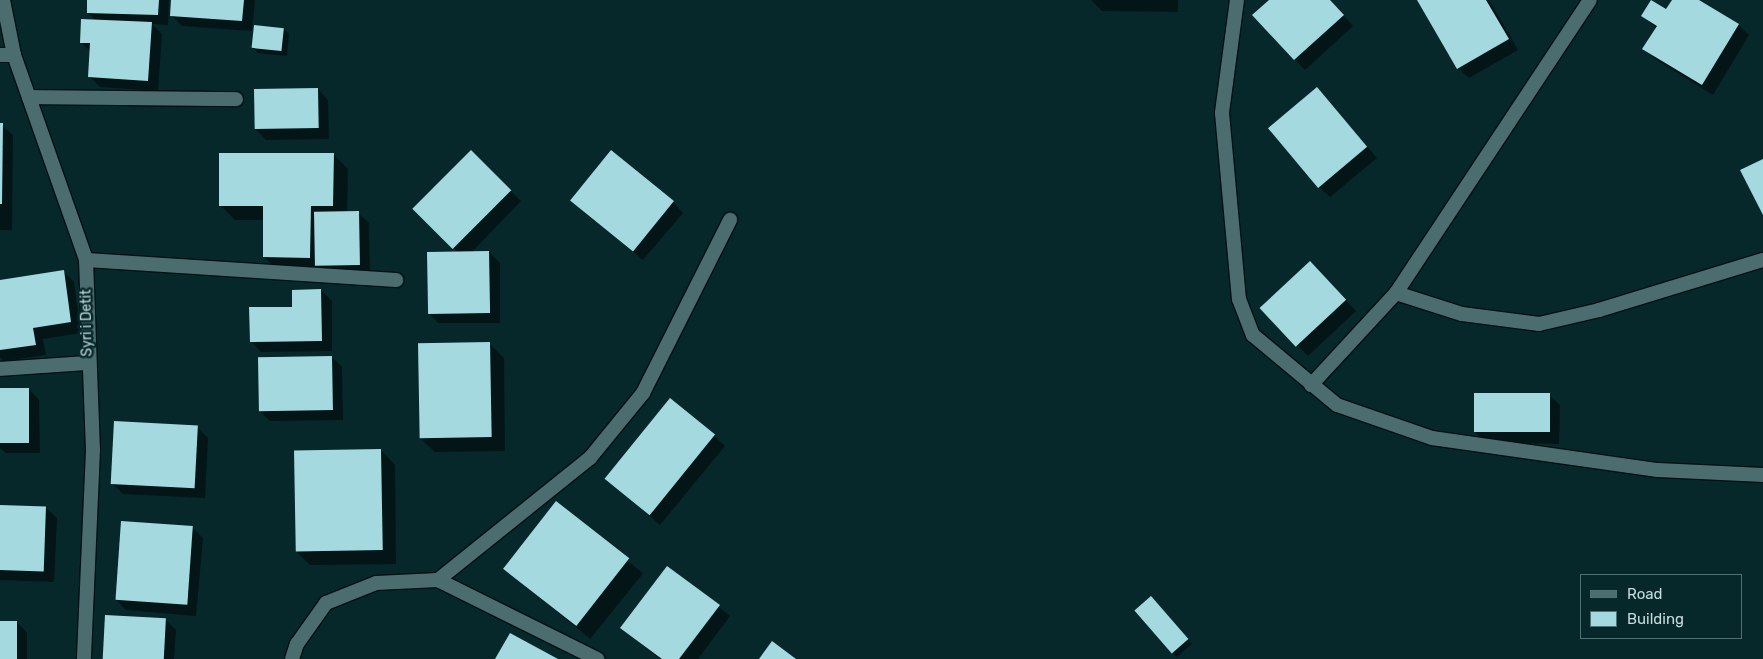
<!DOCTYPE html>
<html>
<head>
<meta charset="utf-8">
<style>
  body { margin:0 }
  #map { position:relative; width:1763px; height:659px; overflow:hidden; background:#06282b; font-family:Rubik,sans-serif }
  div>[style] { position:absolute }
  .shadow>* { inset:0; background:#0007; transform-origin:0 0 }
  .building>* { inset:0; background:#a4dadf; transform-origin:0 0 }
  .roads { filter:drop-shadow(1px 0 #001012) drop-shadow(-1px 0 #001012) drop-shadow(0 1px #001012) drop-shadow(0 -1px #001012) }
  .minor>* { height:14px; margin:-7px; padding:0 7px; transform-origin:7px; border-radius:7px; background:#4c6d70 }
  span { translate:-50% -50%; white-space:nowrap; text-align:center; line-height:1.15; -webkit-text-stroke:5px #06282b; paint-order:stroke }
  .street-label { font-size:14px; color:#c8dadb }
  .legend { position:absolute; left:1580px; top:574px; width:162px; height:65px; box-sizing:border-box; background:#06282b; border:1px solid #546f71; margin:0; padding:6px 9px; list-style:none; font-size:15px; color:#c8dadb }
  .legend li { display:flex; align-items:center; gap:10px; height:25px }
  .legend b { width:25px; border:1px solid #546f71 }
</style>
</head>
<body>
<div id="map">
  <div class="shadow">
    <i style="clip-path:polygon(88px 0,169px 0,168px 25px,152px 24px,162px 34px,158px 91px,100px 87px,90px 77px,91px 52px,81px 42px,96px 21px,88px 13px)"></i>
    <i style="clip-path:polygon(172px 0,255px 0,252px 31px,182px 26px,171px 15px)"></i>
    <i style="clip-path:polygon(1091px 0,1178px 0,1178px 12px,1102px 11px)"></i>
    <i style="clip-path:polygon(1271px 0,1329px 0,1353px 26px,1305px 70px,1254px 15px)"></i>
    <i style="clip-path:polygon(1419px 0,1489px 0,1518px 50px,1469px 78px,1458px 68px)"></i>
    <i style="clip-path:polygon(1673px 0,1697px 0,1738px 25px,1749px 35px,1713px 95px,1655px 59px,1644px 49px,1656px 28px,1643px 16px,1667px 11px)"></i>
    <i style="clip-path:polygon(284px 29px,289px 34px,287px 56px,258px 53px,253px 48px)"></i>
    <i style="clip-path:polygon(318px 89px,328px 100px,329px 139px,266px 140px,256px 130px)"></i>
    <i style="clip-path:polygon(1317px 89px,1377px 158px,1330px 197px,1319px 187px)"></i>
    <i style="clip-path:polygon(0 124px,13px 135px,12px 230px,0 230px)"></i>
    <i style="clip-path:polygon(471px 152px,521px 201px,471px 253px,489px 252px,500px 263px,500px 323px,438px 323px,428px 312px,459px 253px,415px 210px)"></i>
    <i style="clip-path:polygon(333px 154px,348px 169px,347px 213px,358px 213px,369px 223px,370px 275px,279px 271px,264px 257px,264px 220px,235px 220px,220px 205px)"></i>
    <i style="clip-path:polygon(673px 202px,683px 213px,643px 260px,581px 209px)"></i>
    <i style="clip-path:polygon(63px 271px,74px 282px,81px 333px,43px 339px,46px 355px,4px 361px,0 357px,0 281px)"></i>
    <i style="clip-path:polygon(1320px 274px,1356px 311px,1308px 356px,1262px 309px)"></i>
    <i style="clip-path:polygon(321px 290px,332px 301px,332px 351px,261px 352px,251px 341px)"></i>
    <i style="clip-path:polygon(489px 343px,504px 358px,505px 451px,435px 452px,420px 438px)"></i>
    <i style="clip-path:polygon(332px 357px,342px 367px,343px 420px,270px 421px,259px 411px)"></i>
    <i style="clip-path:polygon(0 389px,29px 389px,39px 400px,40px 453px,6px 453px,0 448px)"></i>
    <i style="clip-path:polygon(1549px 395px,1560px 405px,1559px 444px,1485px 442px,1475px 432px)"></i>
    <i style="clip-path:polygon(197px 427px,208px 438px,205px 498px,123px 494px,112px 483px)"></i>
    <i style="clip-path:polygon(714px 436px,725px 446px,660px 525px,606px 478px)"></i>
    <i style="clip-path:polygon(381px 450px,395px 465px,396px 564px,310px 565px,296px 551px)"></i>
    <i style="left:556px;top:503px;width:112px;height:84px;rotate:39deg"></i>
    <i style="clip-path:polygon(0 506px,46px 508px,57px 518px,54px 582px,0 580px)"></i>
    <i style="clip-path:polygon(192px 527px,203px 538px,196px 616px,126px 610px,115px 599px)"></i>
    <i style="clip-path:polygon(667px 567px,730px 616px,698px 659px,660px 659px,622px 628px)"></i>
    <i style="clip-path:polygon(1156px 603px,1192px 644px,1177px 657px,1171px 652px)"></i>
    <i style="clip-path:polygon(165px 619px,176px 630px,174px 659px,104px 659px)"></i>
    <i style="clip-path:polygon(0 622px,17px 622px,27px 633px,27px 659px,0 659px)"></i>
  </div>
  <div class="building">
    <i style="clip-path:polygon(87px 0,159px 0,158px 15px,87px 13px)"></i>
    <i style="clip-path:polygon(171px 0,244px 0,242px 21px,170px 16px)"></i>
    <i style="clip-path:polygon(1269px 0,1330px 0,1344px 15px,1294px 60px,1252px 15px)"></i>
    <i style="clip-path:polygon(1417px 0,1486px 0,1509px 39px,1457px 69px)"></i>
    <i style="clip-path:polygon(1651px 0,1666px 9px,1672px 0,1699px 0,1739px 24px,1702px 85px,1642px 49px,1657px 26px,1641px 16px)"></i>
    <i style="clip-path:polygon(81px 19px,152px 22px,148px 81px,88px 77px,90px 43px,80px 43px)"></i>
    <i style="left:254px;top:25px;width:30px;height:23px;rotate:6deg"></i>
    <i style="left:1317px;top:87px;width:78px;height:64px;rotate:50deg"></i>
    <i style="left:318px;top:88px;width:40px;height:64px;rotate:89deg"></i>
    <i style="clip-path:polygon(0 123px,3px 123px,2px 204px,0 204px)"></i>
    <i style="left:471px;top:150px;width:57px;height:83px;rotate:45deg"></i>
    <i style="left:611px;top:150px;width:81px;height:65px;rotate:39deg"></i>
    <i style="clip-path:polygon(219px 153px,334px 153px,333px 206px,311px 206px,310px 258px,263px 257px,263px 206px,219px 206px)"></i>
    <i style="clip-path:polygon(1763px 159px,1763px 215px,1740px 170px)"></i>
    <i style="left:359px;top:211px;width:54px;height:45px;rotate:89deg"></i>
    <i style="left:489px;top:251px;width:62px;height:62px;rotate:89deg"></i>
    <i style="left:1310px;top:261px;width:53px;height:69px;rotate:47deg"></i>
    <i style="clip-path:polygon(64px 270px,71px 322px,33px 328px,36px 345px,0 350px,0 280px)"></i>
    <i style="clip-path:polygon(321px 289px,322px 341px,250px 342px,249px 307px,292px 307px,292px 290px)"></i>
    <i style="left:490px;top:342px;width:95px;height:72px;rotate:89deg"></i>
    <i style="left:332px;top:356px;width:54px;height:74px;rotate:89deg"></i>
    <i style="left:0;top:388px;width:29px;height:55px"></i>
    <i style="left:1474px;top:393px;width:76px;height:39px"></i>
    <i style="left:670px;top:398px;width:58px;height:104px;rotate:39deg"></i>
    <i style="left:114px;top:421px;width:84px;height:63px;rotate:3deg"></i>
    <i style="left:381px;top:449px;width:101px;height:87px;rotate:89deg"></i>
    <i style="left:556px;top:501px;width:93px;height:86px;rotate:38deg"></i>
    <i style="left:0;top:505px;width:46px;height:65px;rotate:2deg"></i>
    <i style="left:121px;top:521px;width:72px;height:79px;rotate:4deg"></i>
    <i style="clip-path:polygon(667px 566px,720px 605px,679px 659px,662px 659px,620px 628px)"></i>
    <i style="left:1151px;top:596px;width:57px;height:22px;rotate:49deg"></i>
    <i style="left:105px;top:615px;width:61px;height:44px;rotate:3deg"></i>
    <i style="left:0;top:621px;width:17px;height:38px"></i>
    <i style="clip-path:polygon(510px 633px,558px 659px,495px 659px)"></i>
    <i style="clip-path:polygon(772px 641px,796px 659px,759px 659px)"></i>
  </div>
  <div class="roads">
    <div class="minor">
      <i style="left:3px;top:0;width:56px;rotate:78.7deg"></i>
      <i style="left:14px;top:55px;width:217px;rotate:70.6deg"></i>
      <i style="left:86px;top:260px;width:190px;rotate:87.9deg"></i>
      <i style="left:93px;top:450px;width:209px;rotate:92.5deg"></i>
      <i style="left:1237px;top:0;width:114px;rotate:97.6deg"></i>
      <i style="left:1222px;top:113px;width:187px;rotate:84.8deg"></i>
      <i style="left:1239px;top:299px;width:39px;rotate:69deg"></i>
      <i style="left:1253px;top:335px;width:109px;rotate:39.8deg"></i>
      <i style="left:1337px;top:405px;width:101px;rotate:19.2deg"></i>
      <i style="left:1432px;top:438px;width:228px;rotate:8.1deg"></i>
      <i style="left:1658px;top:470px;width:105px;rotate:2.7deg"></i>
      <i style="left:0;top:55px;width:14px"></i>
      <i style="left:29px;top:97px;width:207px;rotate:0.6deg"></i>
      <i style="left:86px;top:260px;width:311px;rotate:3.7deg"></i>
      <i style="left:1396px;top:293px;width:69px;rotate:17.7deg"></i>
      <i style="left:1462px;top:314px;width:78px;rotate:7.4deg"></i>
      <i style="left:1539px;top:324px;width:62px;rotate:-13.1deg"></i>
      <i style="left:1599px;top:310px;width:171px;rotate:-17deg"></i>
      <i style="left:0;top:369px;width:87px;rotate:-3.9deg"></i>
      <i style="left:1311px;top:385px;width:125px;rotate:-47.3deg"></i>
      <i style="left:1396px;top:293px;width:351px;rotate:-56.5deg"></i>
      <i style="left:438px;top:580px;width:178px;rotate:26.4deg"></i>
      <i style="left:292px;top:659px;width:16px;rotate:-72deg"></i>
      <i style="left:297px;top:644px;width:50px;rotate:-54.7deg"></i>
      <i style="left:326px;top:603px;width:54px;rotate:-21.8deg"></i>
      <i style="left:376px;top:583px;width:62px;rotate:-2.8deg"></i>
      <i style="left:438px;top:580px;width:195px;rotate:-38.8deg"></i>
      <i style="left:590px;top:458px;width:84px;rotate:-50.8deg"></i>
      <i style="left:643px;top:393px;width:194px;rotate:-63.3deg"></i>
    </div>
  </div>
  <div class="street-label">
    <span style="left:87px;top:323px;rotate:-91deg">Syri i Detit</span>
  </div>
  <ul class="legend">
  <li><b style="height:6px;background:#4c6d70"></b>Road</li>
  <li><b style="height:14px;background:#a4dadf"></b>Building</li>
  </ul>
</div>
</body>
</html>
